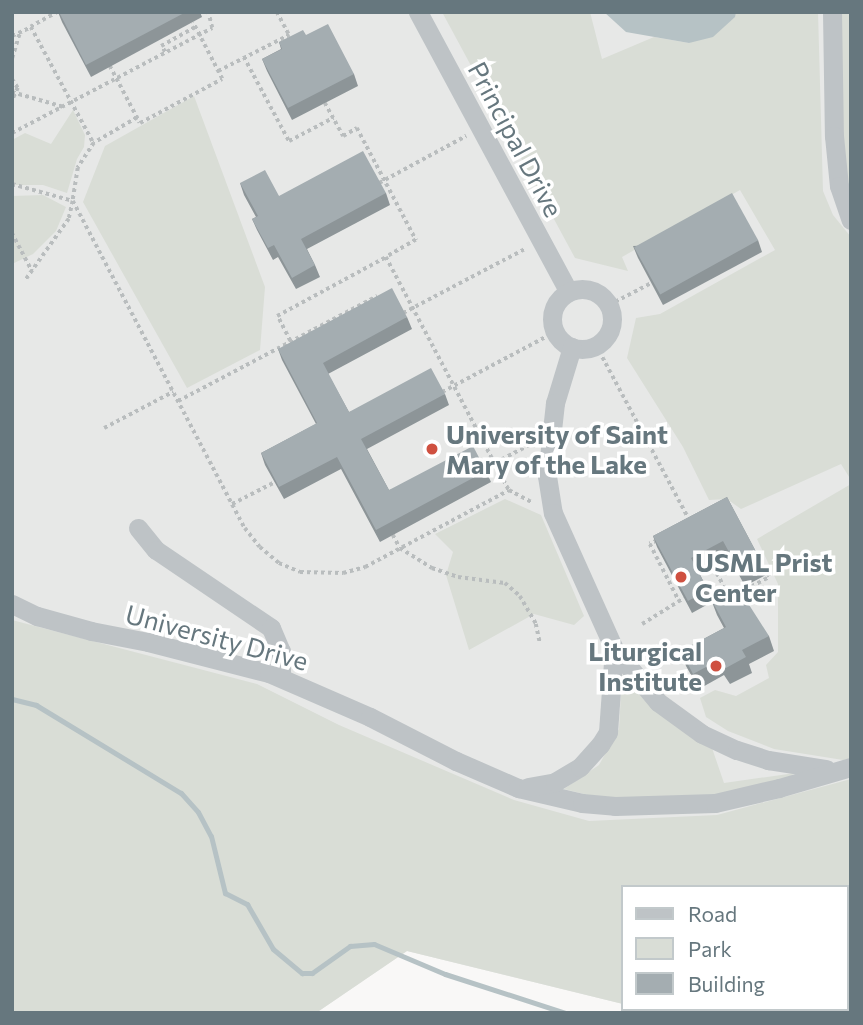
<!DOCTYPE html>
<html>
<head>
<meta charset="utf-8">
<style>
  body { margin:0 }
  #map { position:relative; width:863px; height:1025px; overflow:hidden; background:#f9f8f7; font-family:Commissioner,sans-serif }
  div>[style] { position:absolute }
  .built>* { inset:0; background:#e7e8e7 }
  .green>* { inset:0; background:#d9ddd6 }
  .water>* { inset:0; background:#b6c2c5 }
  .stream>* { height:5px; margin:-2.5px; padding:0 2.5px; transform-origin:2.5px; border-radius:2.5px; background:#b6c2c5 }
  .path>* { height:3.5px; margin-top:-1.75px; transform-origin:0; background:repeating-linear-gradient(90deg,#b9bdbe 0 3.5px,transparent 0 7px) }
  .minor>* { height:19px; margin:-9.5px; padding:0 9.5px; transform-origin:9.5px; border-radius:9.5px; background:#bec3c6 }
  .minor>.ring { margin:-9.5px; padding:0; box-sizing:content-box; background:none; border:19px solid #bec3c6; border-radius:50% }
  .wall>* { inset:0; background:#8d9598 }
  .building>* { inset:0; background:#a4adb1; transform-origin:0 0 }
  .dots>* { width:19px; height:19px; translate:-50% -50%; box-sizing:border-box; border:4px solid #fff; border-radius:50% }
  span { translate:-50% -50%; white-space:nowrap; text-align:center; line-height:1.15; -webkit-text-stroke:7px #fff; paint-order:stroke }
  .street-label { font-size:26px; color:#66777e }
  .poi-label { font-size:26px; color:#66777e; font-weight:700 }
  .left { translate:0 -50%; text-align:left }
  .right { translate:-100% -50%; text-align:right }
  .frame { position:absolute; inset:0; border:14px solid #66777e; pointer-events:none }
  .legend { position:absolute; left:621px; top:885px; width:228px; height:126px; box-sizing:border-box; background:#fff; border:2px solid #c2c9cb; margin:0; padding:9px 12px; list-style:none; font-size:21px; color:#66777e }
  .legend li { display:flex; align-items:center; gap:14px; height:35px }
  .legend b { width:35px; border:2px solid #c2c9cb }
</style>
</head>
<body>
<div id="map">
  <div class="built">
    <i style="clip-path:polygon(12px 12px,851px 12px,851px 1013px,659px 1013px,644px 1009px,847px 1009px,847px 887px,623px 887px,623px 1004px,407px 951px,316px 1013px,12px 1013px)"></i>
  </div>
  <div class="green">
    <i style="clip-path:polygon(442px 12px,590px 12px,602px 59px,654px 37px,689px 43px,734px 17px,736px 12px,818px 12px,823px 191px,833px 215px,851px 237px,851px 480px,841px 464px,741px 509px,727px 499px,709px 500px,683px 447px,627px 358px,636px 318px,660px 314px,775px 250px,740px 190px,622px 257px,628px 271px,575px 258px)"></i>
    <i style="clip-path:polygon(839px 12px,851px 12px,851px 203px,845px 184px)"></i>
    <i style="clip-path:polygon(194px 96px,265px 287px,260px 350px,187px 388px,83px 202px,105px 146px)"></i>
    <i style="clip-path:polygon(73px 110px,85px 135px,84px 147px,77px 159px,67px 193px,43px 185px,12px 185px,12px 140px,25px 133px,51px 144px)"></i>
    <i style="clip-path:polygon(43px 195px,66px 207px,56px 231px,33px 254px,12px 264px,12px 196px)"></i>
    <i style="clip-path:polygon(851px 484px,851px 758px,843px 760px,774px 749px,728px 731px,706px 717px,700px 698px,715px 690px,736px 696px,769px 678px,766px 665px,778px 652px,778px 584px,757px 539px)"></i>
    <i style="clip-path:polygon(505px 499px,541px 515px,584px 616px,574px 625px,534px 614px,469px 650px,446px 575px,453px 552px,435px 534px)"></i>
    <i style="clip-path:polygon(12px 620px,257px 684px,339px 725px,514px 800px,589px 821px,717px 815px,851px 779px,851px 1013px,659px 1013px,644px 1009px,847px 1009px,847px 887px,623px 887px,623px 1004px,407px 951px,316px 1013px,12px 1013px)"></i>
    <i style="clip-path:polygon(622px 675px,656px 708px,712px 748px,724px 783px,795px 773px,782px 782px,720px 796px,608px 800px,564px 789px,599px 765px,619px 729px)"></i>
  </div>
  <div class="water">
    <i style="clip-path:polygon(604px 12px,736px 12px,735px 17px,713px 37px,689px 43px,626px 32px)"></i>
  </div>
  <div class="stream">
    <i style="left:12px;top:699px;width:25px;rotate:14deg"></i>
    <i style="left:36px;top:705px;width:170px;rotate:31.3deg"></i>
    <i style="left:181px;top:793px;width:25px;rotate:48deg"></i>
    <i style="left:198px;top:812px;width:27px;rotate:62deg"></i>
    <i style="left:211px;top:836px;width:59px;rotate:76.2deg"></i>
    <i style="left:225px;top:893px;width:25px;rotate:27deg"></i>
    <i style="left:247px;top:904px;width:52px;rotate:60deg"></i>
    <i style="left:273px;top:949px;width:38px;rotate:40deg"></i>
    <i style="left:302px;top:973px;width:10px"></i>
    <i style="left:312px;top:973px;width:47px;rotate:-35.4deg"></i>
    <i style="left:350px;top:946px;width:24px;rotate:-5deg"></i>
    <i style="left:374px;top:944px;width:77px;rotate:22.9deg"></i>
    <i style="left:445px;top:974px;width:127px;rotate:17.9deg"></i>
    <i style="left:847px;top:972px;width:4px;rotate:14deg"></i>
    <i style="left:770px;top:1009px;width:10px;rotate:24deg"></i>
    <i style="left:692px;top:1013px;width:8px;rotate:-30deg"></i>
    <i style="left:788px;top:1013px;width:10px;rotate:-24deg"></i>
  </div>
  <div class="path">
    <i style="left:58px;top:12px;width:31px;rotate:151deg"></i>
    <i style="left:31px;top:27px;width:131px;rotate:61.7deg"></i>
    <i style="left:277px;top:12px;width:26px;rotate:62deg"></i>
    <i style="left:12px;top:36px;width:21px;rotate:-25deg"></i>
    <i style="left:165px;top:52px;width:7px;rotate:-124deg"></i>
    <i style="left:161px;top:46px;width:39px;rotate:-29deg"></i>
    <i style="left:244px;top:57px;width:95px;rotate:61.8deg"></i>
    <i style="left:289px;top:141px;width:50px;rotate:-27.6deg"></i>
    <i style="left:12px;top:58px;width:27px;rotate:-73deg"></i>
    <i style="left:110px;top:66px;width:64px;rotate:62.2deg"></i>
    <i style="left:140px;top:123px;width:93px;rotate:-28.2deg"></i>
    <i style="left:222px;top:79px;width:63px;rotate:-117.4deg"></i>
    <i style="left:218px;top:71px;width:80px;rotate:-26.9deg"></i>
    <i style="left:12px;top:79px;width:11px;rotate:56deg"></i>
    <i style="left:18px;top:88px;width:14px;rotate:115deg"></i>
    <i style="left:12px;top:92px;width:54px;rotate:16.1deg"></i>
    <i style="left:325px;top:103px;width:38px;rotate:61deg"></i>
    <i style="left:343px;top:136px;width:16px;rotate:-30deg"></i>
    <i style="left:357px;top:128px;width:127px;rotate:62.2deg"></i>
    <i style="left:416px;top:240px;width:34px;rotate:150deg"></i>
    <i style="left:386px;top:257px;width:263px;rotate:62.2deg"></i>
    <i style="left:509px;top:490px;width:26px;rotate:28deg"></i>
    <i style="left:137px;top:118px;width:50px;rotate:149.8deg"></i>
    <i style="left:94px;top:143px;width:30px;rotate:123deg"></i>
    <i style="left:78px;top:168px;width:33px;rotate:99deg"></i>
    <i style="left:73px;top:201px;width:369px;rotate:62.3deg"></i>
    <i style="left:245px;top:528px;width:24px;rotate:52deg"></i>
    <i style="left:260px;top:547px;width:25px;rotate:40deg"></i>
    <i style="left:279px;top:563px;width:23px;rotate:23deg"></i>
    <i style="left:300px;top:572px;width:43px;rotate:1.3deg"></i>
    <i style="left:343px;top:573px;width:23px;rotate:-15deg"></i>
    <i style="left:365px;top:567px;width:163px;rotate:-28.1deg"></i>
    <i style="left:12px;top:133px;width:226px;rotate:-27.7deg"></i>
    <i style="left:212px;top:28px;width:16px;rotate:-104deg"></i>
    <i style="left:379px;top:183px;width:99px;rotate:-28.4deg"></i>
    <i style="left:12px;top:184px;width:63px;rotate:15.6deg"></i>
    <i style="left:73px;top:201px;width:18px;rotate:103deg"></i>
    <i style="left:69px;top:219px;width:76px;rotate:125.4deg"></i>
    <i style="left:12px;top:233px;width:43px;rotate:62.2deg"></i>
    <i style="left:609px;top:305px;width:47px;rotate:-27.6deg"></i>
    <i style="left:403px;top:313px;width:138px;rotate:-27.7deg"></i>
    <i style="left:290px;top:341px;width:28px;rotate:-117deg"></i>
    <i style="left:277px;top:316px;width:124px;rotate:-28.4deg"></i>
    <i style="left:596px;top:345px;width:200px;rotate:61.9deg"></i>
    <i style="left:442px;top:392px;width:128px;rotate:-28deg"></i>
    <i style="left:178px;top:401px;width:225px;rotate:-27.8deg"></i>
    <i style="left:104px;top:428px;width:78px;rotate:-27.6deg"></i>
    <i style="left:483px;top:469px;width:56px;rotate:-27.5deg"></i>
    <i style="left:232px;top:504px;width:48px;rotate:-27.1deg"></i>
    <i style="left:393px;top:535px;width:15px;rotate:62deg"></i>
    <i style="left:400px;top:548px;width:38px;rotate:32deg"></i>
    <i style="left:432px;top:568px;width:28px;rotate:19deg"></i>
    <i style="left:458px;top:577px;width:47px;rotate:7.3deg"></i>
    <i style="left:505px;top:583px;width:20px;rotate:41deg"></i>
    <i style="left:520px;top:596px;width:32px;rotate:60deg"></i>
    <i style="left:536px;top:624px;width:19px;rotate:78deg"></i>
    <i style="left:657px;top:541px;width:8px;rotate:157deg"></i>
    <i style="left:650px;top:544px;width:64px;rotate:63deg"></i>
    <i style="left:710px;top:561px;width:37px;rotate:61deg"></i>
    <i style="left:739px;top:593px;width:34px;rotate:-28deg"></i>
    <i style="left:769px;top:577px;width:15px;rotate:-118deg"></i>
    <i style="left:642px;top:624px;width:49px;rotate:-31.8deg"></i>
  </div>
  <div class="minor">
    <i style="left:418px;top:12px;width:318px;rotate:61.7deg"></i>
    <i style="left:832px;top:12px;width:124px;rotate:89.1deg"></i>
    <i style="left:834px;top:136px;width:50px;rotate:84.3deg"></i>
    <i style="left:839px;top:186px;width:36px;rotate:71deg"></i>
    <i class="ring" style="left:552px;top:289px;width:41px;height:41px"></i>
    <i style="left:572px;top:347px;width:59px;rotate:106.9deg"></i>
    <i style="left:555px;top:403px;width:73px;rotate:96.3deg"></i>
    <i style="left:547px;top:476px;width:37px;rotate:81deg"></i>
    <i style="left:553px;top:513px;width:149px;rotate:65.8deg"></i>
    <i style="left:614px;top:649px;width:69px;rotate:50.3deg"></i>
    <i style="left:658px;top:702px;width:54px;rotate:36deg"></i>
    <i style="left:702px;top:734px;width:38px;rotate:25deg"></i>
    <i style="left:737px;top:750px;width:33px;rotate:18deg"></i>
    <i style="left:768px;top:760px;width:59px;rotate:8.8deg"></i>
    <i style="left:138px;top:528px;width:28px;rotate:51deg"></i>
    <i style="left:156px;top:550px;width:139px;rotate:34.1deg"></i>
    <i style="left:271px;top:628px;width:25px;rotate:67deg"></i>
    <i style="left:281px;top:651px;width:26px;rotate:90deg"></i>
    <i style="left:12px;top:604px;width:28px;rotate:26deg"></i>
    <i style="left:37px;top:616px;width:56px;rotate:15.5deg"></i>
    <i style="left:91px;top:631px;width:58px;rotate:10.9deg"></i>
    <i style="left:148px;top:642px;width:125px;rotate:14.4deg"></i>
    <i style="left:269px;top:673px;width:110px;rotate:23.5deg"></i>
    <i style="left:370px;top:717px;width:97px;rotate:27.1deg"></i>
    <i style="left:456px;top:761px;width:68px;rotate:23.5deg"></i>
    <i style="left:518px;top:788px;width:66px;rotate:13.2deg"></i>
    <i style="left:582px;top:803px;width:33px;rotate:5deg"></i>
    <i style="left:615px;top:806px;width:100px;rotate:-1.7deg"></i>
    <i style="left:715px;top:803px;width:66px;rotate:-13.2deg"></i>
    <i style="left:779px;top:788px;width:75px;rotate:-16.3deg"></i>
    <i style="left:528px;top:787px;width:27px;rotate:-10deg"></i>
    <i style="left:555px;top:782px;width:29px;rotate:-31deg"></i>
    <i style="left:580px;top:767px;width:30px;rotate:-48deg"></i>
    <i style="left:600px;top:745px;width:15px;rotate:-58deg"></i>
    <i style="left:608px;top:732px;width:83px;rotate:-85.9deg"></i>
  </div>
  <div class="wall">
    <i style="clip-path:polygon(58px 12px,200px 12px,202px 17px,91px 77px,62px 22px)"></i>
    <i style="clip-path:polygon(306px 35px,354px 74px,358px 86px,292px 120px,267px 71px,262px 59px,281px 49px,279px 42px)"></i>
    <i style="clip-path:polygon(240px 183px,279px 196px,386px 193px,390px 205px,307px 249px,315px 265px,320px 277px,296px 289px,278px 257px,273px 260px,257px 230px,252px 219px,256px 217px,244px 195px)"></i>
    <i style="clip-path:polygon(758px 240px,762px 252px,663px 305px,638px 258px,633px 246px)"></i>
    <i style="clip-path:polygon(407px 317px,412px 329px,328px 374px,349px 412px,445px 394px,449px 405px,367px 449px,389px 490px,486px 471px,491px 482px,380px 542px,341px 469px,284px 499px,265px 465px,261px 453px,316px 424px,282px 360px,278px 349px)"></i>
    <i style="clip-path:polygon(727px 497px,762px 563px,766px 575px,745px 586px,727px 553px,697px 569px,708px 590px,711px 599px,769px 636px,774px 651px,749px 664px,752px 673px,730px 684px,724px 675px,699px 689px,686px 666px,681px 651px,724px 628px,717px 615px,712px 602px,692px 613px,657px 547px,653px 536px)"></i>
  </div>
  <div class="building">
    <i style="clip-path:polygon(59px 12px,186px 12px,86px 65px)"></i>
    <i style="clip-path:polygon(328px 24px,354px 74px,288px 108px,262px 59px,282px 49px,279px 42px,303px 30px,306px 35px)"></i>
    <i style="clip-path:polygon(363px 151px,386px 193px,301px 239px,315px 265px,292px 278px,274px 245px,268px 248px,252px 219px,258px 216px,240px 183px,265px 170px,279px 196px)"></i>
    <i style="left:732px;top:193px;width:54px;height:112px;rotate:61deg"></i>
    <i style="clip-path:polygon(392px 288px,407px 317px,323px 363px,349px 412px,431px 368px,445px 394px,361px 439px,389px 490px,473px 446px,486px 471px,376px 530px,337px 457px,279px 487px,261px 453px,317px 423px,278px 349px)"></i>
    <i style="clip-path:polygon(727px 497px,762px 563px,741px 574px,723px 541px,691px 558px,708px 590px,688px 601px,653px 536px)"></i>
    <i style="clip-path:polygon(737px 586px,769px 636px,742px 650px,746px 657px,724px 669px,719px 660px,693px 674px,681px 651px,726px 627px,711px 599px)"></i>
  </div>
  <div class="dots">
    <i style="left:432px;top:449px;background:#cf5040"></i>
    <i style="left:681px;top:577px;background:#cf5040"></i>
    <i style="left:716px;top:666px;background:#cf5040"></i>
  </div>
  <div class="street-label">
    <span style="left:516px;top:139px;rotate:62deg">Principal Drive</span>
    <span style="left:217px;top:637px;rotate:15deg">University Drive</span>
  </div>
  <div class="poi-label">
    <span class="left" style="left:446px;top:449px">University of Saint<br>Mary of the Lake</span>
    <span class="left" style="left:695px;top:577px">USML Prist<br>Center</span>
    <span class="right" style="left:702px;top:666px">Liturgical<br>Institute</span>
  </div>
  <div class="frame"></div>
  <ul class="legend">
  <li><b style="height:9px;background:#bec3c6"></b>Road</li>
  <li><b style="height:19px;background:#d9ddd6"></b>Park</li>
  <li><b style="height:19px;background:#a4adb1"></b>Building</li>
  </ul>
</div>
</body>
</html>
